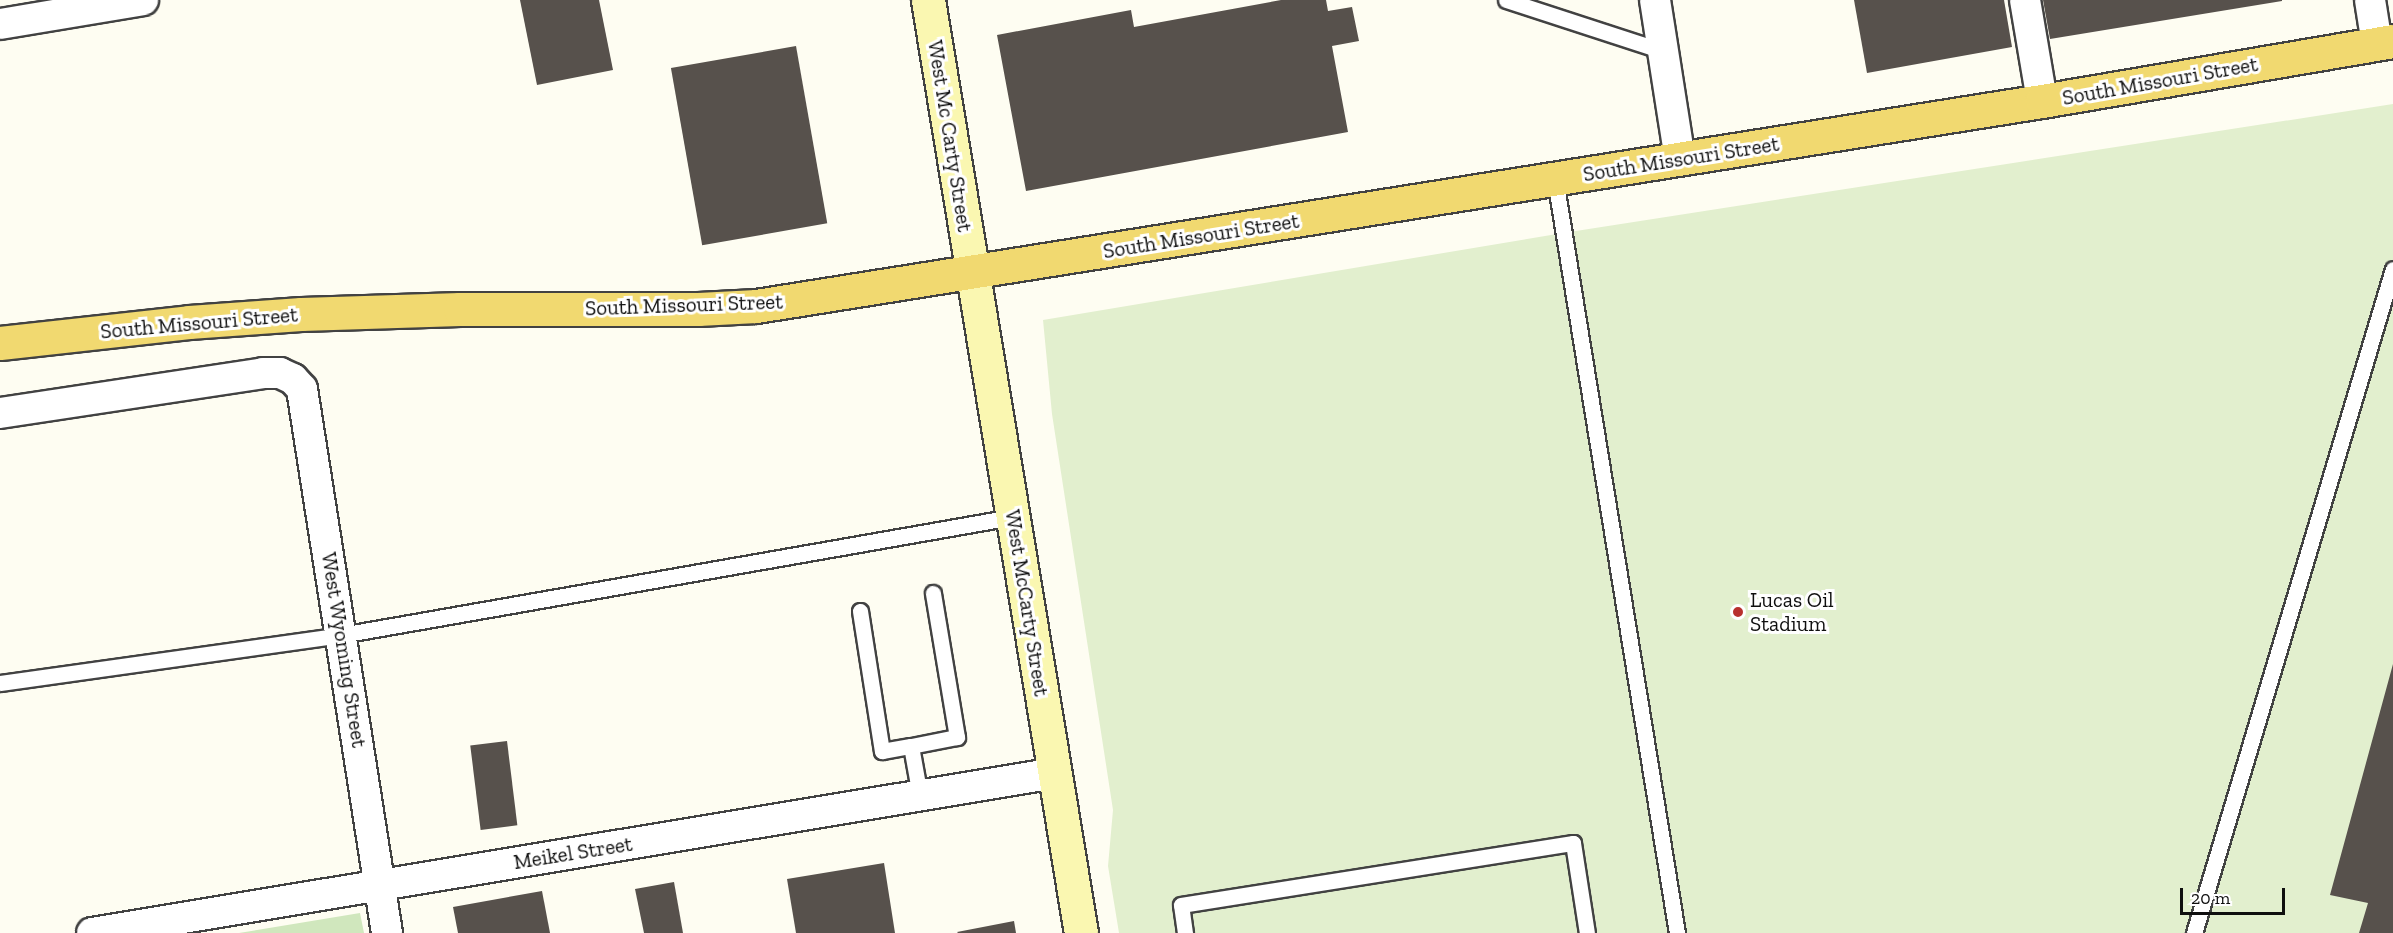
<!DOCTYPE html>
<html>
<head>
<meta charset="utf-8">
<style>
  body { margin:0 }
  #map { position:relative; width:2393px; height:933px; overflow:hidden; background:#fefdf2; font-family:"Zilla Slab",serif }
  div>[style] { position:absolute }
  .green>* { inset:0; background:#d0e7bd }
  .pitch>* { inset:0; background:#e2efce }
  .building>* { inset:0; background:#57514c; transform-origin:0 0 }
  .roads { filter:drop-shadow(2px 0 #424242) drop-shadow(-2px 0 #424242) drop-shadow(0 2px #424242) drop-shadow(0 -2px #424242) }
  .service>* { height:15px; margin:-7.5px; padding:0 7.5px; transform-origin:7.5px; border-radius:7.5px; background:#fff }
  .minor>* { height:30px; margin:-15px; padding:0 15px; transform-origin:15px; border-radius:15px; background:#fff }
  .secondary>* { height:33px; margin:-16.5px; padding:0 16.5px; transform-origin:16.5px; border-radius:16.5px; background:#faf7b1 }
  .primary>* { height:33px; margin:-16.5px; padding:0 16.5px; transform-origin:16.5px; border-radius:16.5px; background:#f1d970 }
  .dots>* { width:16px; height:16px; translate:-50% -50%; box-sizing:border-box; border:3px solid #fff; border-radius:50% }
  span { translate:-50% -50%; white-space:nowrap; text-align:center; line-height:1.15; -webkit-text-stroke:6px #fff; paint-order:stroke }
  .street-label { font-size:21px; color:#0f0f0f }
  .poi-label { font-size:21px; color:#0f0f0f }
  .left { translate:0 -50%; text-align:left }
  .scale { position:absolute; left:2180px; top:888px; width:105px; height:27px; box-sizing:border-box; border:3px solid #0f0f0f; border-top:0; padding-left:8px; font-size:18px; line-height:21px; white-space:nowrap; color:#0f0f0f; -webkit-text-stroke:4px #fff; paint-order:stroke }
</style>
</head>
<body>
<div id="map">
  <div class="green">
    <i style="clip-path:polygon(360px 913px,364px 933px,239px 933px)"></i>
  </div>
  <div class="pitch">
    <i style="clip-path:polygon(2393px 104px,2393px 933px,1119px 933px,1108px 866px,1113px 810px,1052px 414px,1043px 320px,1563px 233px)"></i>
  </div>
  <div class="building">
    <i style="clip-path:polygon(520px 0,599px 0,613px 70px,537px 85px)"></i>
    <i style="clip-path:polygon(1281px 0,1326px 0,1328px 11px,1352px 7px,1359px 41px,1332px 46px,1348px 132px,1026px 191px,997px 35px,1131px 10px,1134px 27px)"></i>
    <i style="clip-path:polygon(1854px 0,2004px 0,2012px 47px,1867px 73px)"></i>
    <i style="clip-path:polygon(2043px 0,2282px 0,2282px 1px,2050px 39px)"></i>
    <i style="left:796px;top:46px;width:180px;height:127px;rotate:80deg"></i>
    <i style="clip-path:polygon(2393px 664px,2393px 933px,2359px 933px,2368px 903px,2330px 895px)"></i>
    <i style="left:507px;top:741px;width:85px;height:37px;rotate:83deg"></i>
    <i style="clip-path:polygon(884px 863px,895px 933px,796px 933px,787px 879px)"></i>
    <i style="clip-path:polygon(674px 882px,683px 933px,644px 933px,635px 889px)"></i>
    <i style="clip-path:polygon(542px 891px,550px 933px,458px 933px,453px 907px)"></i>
    <i style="clip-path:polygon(1014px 921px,1016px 933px,958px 933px,957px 932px)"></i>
  </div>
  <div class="roads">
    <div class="service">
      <i style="left:1506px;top:0;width:165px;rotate:18deg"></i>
      <i style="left:1555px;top:179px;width:764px;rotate:80.81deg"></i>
      <i style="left:860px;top:611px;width:142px;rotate:81.1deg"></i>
      <i style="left:882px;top:751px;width:29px;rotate:-10deg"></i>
      <i style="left:911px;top:746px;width:51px;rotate:79.8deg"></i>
      <i style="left:0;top:683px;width:344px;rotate:-8deg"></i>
      <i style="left:341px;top:635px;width:681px;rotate:-9.97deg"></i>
      <i style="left:911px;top:746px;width:47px;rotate:-11.1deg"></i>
      <i style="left:957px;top:737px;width:146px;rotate:-99.5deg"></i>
      <i style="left:1185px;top:933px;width:28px;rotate:-98deg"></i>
      <i style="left:1181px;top:905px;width:397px;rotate:-9deg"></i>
      <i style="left:1573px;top:843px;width:91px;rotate:81.2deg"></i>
      <i style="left:2194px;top:933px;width:693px;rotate:-73.32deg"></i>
    </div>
    <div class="minor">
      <i style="left:1655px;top:0;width:161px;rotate:81.1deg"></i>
      <i style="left:2025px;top:0;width:102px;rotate:80.4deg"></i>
      <i style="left:2370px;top:0;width:45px;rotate:81deg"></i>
      <i style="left:0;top:24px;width:145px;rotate:-9.5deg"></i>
      <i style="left:0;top:413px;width:266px;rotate:-8.6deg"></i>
      <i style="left:263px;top:373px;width:17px"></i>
      <i style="left:280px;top:373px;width:14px;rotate:25deg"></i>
      <i style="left:293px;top:379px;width:13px;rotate:48deg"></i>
      <i style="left:302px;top:389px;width:551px;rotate:81.12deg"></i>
      <i style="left:92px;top:933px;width:976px;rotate:-9.43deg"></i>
    </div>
    <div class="secondary">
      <i style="left:928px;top:0;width:945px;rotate:80.69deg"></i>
    </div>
    <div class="primary">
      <i style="left:0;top:343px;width:190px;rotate:-6.3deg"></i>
      <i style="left:189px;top:322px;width:112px;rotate:-4.1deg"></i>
      <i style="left:301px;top:314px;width:159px;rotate:-1.8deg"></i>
      <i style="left:460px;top:309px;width:238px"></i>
      <i style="left:698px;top:309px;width:58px;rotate:-3deg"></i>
      <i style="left:756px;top:306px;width:1302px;rotate:-9.06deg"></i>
      <i style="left:2042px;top:101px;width:356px;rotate:-9.7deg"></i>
    </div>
  </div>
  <div class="dots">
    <i style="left:1738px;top:612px;background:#b8302e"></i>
  </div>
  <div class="street-label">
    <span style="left:2160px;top:81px;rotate:-10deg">South Missouri Street</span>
    <span style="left:950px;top:136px;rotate:81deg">West Mc Carty Street</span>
    <span style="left:1681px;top:159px;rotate:-9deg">South Missouri Street</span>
    <span style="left:1201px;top:236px;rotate:-9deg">South Missouri Street</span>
    <span style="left:684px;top:305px;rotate:-2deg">South Missouri Street</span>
    <span style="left:199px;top:323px;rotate:-5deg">South Missouri Street</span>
    <span style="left:1027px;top:603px;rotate:81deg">West McCarty Street</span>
    <span style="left:344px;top:650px;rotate:81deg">West Wyoming Street</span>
    <span style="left:573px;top:853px;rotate:-9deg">Meikel Street</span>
  </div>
  <div class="poi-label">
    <span class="left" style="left:1750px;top:612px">Lucas Oil<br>Stadium</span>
  </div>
  <div class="scale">20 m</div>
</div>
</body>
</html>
